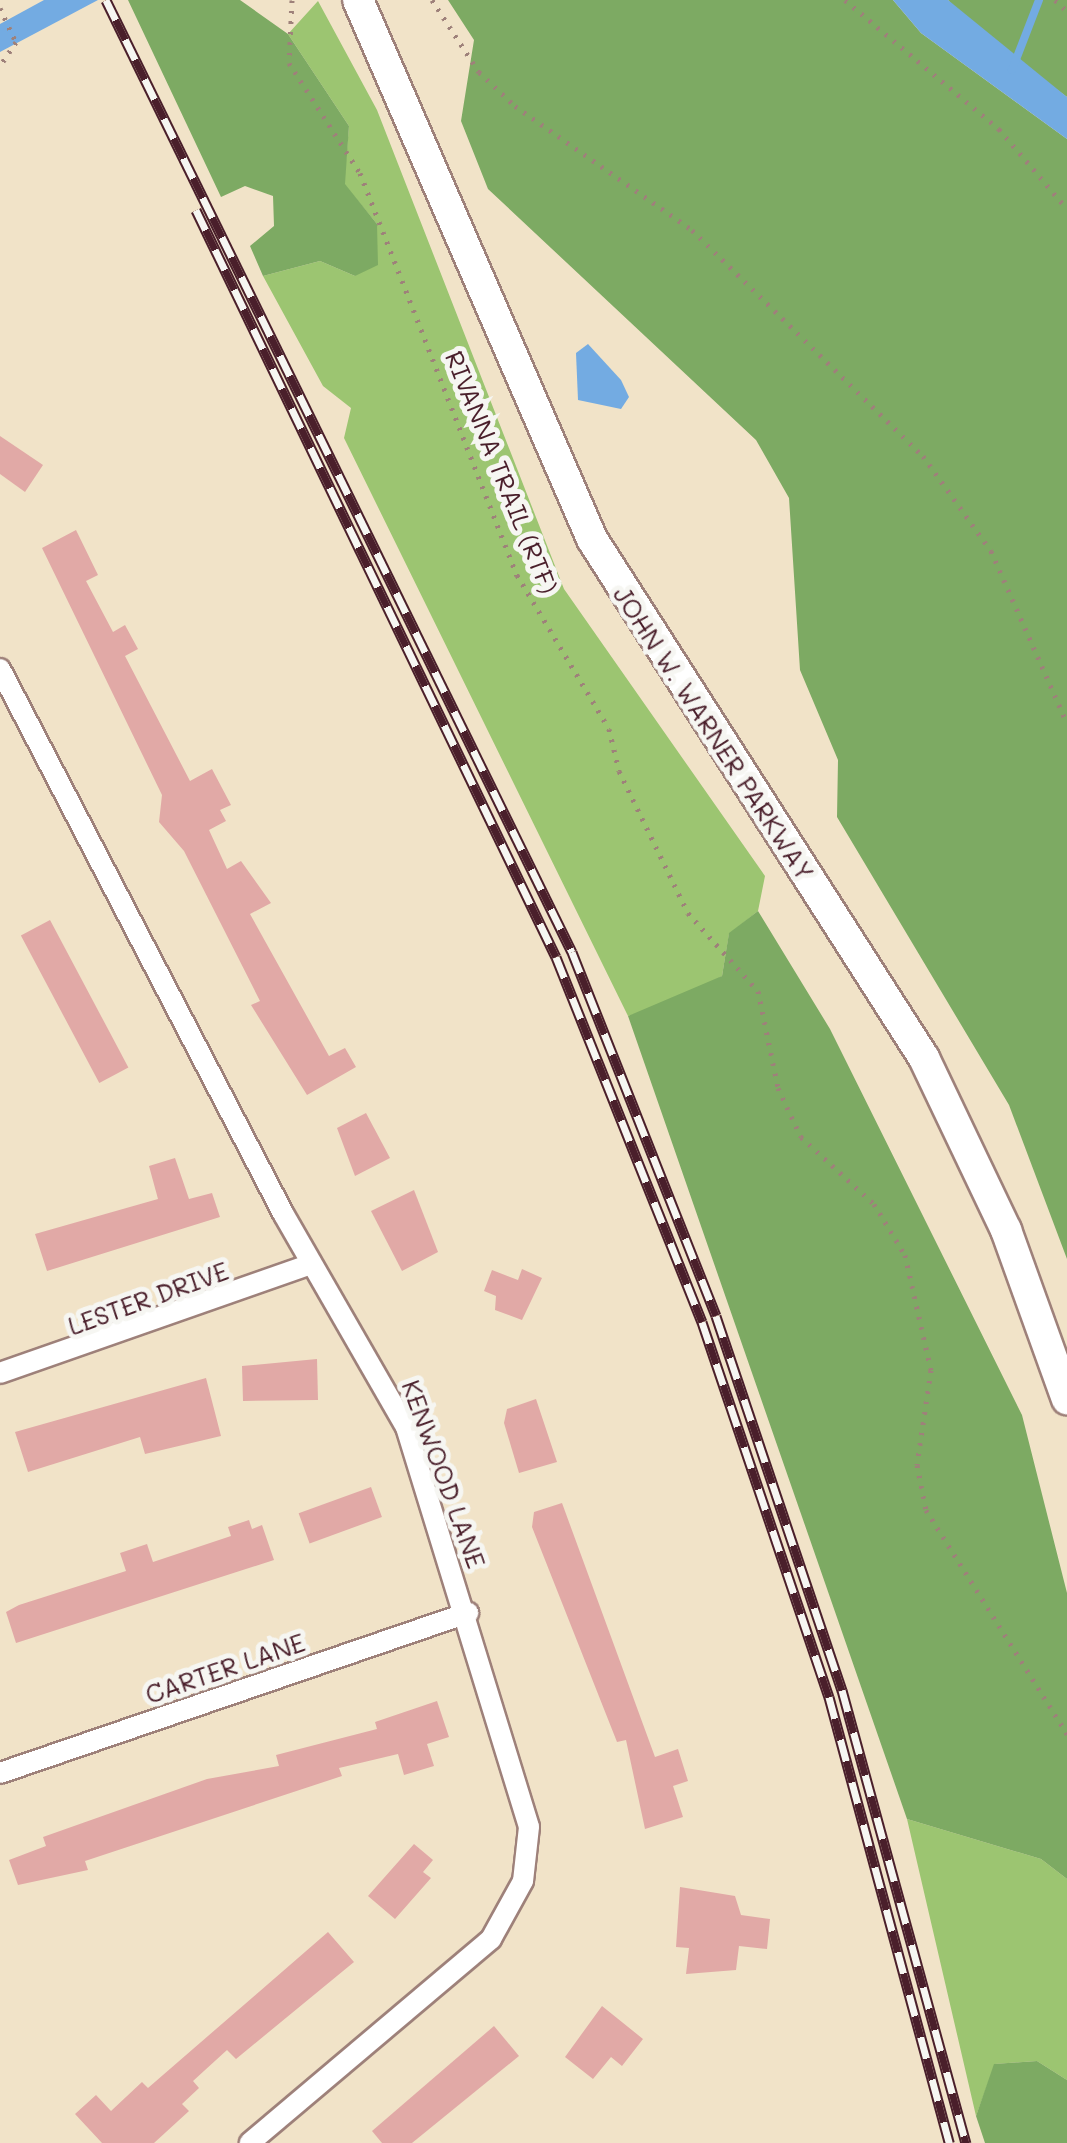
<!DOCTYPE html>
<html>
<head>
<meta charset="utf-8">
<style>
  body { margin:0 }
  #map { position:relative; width:1067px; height:2143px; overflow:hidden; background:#f1e3c8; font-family:Mali,sans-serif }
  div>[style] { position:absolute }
  .green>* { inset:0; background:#9cc571 }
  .forest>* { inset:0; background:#7daa63 }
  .water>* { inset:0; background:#73abe2 }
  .stream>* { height:8px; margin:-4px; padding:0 4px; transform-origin:4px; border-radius:4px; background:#73abe2 }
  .building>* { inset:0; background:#e1a9a6; transform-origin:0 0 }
  .path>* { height:5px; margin-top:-2.5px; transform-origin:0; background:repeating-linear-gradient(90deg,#9e817a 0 2.5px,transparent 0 10.5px) }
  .roads { filter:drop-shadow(2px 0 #9e817a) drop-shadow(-2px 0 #9e817a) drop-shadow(0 2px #9e817a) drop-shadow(0 -2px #9e817a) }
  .minor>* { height:20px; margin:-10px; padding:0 10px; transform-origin:10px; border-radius:10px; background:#fff }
  .secondary>* { height:30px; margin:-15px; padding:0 15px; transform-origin:15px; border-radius:15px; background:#fff }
  .rail>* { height:11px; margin-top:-5.5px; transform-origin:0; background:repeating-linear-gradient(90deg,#f6f6f2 0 22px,#4a1f2b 0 44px); box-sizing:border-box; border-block:2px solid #4a1f2b }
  span { translate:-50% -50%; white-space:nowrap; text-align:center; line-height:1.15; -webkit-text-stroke:10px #f6f6f2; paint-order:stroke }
  .street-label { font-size:25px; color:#4a1f2b }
</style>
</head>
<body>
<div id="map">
  <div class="green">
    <i style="clip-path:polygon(318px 1px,377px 110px,564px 589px,765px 876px,758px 911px,729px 934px,722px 976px,683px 1000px,628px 1016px,344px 438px,351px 408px,323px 386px,263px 276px,320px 261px,355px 276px,377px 224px,344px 184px,349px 126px,288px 34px)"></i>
    <i style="clip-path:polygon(907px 1819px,1041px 1859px,1067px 1879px,1067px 2080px,1037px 2061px,995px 2064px,976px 2116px)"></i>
  </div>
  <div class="forest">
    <i style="clip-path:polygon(128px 0,240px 0,288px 34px,349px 126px,345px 184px,377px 224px,378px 265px,355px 276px,320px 261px,263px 276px,250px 246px,274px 226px,273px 196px,245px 186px,221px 197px)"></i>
    <i style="clip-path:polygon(448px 0,893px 0,921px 33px,1067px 139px,1067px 1259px,1009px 1105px,837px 817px,838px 760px,800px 670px,789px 498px,756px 440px,488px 189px,461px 121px,474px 40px)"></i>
    <i style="clip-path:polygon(948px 0,1067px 0,1067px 97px,968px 24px)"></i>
    <i style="clip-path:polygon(758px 911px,830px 1029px,1022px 1415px,1067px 1593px,1067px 1879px,1041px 1859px,907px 1819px,628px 1016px,722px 976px,729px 933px)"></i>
    <i style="clip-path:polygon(1037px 2061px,1067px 2080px,1067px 2143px,985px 2143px,976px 2116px,994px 2064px)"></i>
  </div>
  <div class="water">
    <i style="clip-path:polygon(44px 0,98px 0,0 52px,0 24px)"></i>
    <i style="clip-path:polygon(893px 0,948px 0,1067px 97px,1067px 139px,921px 33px)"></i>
    <i style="clip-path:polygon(588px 344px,621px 380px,629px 397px,621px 409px,578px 400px,576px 353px)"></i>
  </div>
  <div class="stream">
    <i style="left:1012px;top:70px;width:75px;rotate:-68.9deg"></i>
  </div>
  <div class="building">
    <i style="clip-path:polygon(0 436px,43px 465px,25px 492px,0 474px)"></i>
    <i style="clip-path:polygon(76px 530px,98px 575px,86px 581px,113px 632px,125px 625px,138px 649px,125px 656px,190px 781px,212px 769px,231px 805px,220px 810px,226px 821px,209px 830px,227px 869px,241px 861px,271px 903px,250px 914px,329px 1056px,345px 1048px,356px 1067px,307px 1095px,251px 1005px,260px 1001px,184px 851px,159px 822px,162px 795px,42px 548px)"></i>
    <i style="left:50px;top:920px;width:167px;height:33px;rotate:62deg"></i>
    <i style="clip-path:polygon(366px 1113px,390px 1158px,355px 1176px,337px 1128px)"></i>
    <i style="clip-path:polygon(175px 1158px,189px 1199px,212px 1193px,220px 1217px,47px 1271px,35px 1234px,158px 1199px,149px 1166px)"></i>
    <i style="clip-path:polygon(414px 1190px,438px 1252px,402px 1271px,371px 1211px)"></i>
    <i style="clip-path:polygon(522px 1269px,542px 1278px,522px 1320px,495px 1310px,496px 1296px,484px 1291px,492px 1270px,518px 1280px)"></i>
    <i style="clip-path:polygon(317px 1359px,318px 1400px,243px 1401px,242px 1366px)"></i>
    <i style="clip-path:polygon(206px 1378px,221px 1436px,145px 1454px,140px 1437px,28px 1472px,15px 1432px)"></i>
    <i style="clip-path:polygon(536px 1399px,557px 1462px,519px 1473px,504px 1423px,507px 1409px)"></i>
    <i style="left:371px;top:1487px;width:32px;height:77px;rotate:70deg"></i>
    <i style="clip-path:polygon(562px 1503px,655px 1757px,678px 1749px,688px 1781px,673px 1786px,683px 1817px,645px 1829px,626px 1740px,617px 1742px,532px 1527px,534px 1512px)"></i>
    <i style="clip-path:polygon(249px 1520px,252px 1529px,262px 1525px,274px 1560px,16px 1643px,6px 1612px,19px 1605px,126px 1571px,120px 1553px,147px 1544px,153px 1562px,231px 1536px,228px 1527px)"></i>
    <i style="clip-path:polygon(437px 1701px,449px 1737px,427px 1744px,434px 1766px,404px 1775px,398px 1754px,339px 1768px,342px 1776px,85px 1861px,88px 1870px,18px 1885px,9px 1860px,46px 1846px,43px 1837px,207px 1779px,279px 1766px,276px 1755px,377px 1729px,375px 1722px)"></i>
    <i style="clip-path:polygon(414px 1844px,433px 1860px,423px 1872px,431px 1878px,395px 1919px,368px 1896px)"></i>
    <i style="clip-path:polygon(680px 1887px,735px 1896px,741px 1915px,770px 1919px,767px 1949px,739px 1946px,736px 1970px,686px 1974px,689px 1948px,676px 1947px)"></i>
    <i style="clip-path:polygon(328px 1932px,354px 1962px,236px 2059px,227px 2050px,193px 2081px,199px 2088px,182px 2104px,189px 2111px,154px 2143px,102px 2143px,75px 2114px,96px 2095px,111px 2111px,142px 2082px,148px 2088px)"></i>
    <i style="clip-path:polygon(602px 2006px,643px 2039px,622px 2066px,611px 2057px,593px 2079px,565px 2057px)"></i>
    <i style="clip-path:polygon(494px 2026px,519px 2056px,412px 2143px,382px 2143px,372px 2131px)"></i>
  </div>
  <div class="path">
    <i style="left:292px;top:0;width:63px;rotate:92.7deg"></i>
    <i style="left:289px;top:63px;width:131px;rotate:57.2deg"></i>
    <i style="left:360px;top:173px;width:432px;rotate:68.7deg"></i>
    <i style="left:517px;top:575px;width:179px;rotate:59.1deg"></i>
    <i style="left:609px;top:729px;width:43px;rotate:76.6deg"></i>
    <i style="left:619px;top:771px;width:158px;rotate:64.1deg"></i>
    <i style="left:688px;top:913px;width:105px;rotate:48.1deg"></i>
    <i style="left:758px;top:991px;width:99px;rotate:78.3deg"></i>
    <i style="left:778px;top:1088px;width:54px;rotate:64.9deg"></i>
    <i style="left:801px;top:1137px;width:99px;rotate:42.5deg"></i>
    <i style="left:874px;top:1204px;width:60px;rotate:58.7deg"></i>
    <i style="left:905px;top:1255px;width:118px;rotate:77.3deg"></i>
    <i style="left:931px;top:1370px;width:96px;rotate:98.4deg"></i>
    <i style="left:917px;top:1465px;width:46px;rotate:78.7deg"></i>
    <i style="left:926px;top:1510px;width:265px;rotate:57.8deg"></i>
    <i style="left:432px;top:0;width:86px;rotate:56.9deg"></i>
    <i style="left:479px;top:72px;width:50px;rotate:43.4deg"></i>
    <i style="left:515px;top:106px;width:216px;rotate:35deg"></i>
    <i style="left:692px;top:230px;width:323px;rotate:44.4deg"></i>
    <i style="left:923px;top:456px;width:117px;rotate:54.4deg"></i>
    <i style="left:991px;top:551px;width:188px;rotate:66.2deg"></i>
    <i style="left:845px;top:0;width:201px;rotate:40deg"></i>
    <i style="left:999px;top:129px;width:105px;rotate:49.6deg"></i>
    <i style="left:1055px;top:0;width:16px;rotate:43deg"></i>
    <i style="left:0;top:8px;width:38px;rotate:65deg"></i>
    <i style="left:16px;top:42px;width:29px;rotate:124deg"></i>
  </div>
  <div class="roads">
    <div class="minor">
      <i style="left:0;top:669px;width:615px;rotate:62.52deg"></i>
      <i style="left:284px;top:1215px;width:245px;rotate:60.1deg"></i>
      <i style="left:406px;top:1427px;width:418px;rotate:72.9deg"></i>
      <i style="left:529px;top:1827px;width:54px;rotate:96.3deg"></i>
      <i style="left:523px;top:1881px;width:66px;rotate:118.9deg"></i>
      <i style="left:491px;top:1939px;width:316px;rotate:139.8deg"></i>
      <i style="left:0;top:1373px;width:330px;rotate:-19.3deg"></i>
      <i style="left:0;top:1773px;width:495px;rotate:-18.9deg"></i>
    </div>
    <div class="secondary">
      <i style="left:358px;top:0;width:588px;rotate:66.53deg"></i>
      <i style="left:592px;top:539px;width:616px;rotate:57.39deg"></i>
      <i style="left:924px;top:1058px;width:191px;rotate:64.5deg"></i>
      <i style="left:1006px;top:1230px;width:180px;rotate:70.2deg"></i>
    </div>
  </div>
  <div class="rail">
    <i style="left:106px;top:0;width:1060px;rotate:63.92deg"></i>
    <i style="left:572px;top:952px;width:391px;rotate:68.4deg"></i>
    <i style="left:716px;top:1316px;width:395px;rotate:71.4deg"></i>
    <i style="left:842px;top:1690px;width:470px;rotate:74.7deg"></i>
    <i style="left:196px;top:210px;width:829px;rotate:64.27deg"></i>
    <i style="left:556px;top:957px;width:393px;rotate:68.2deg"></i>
    <i style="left:702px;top:1322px;width:396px;rotate:71.3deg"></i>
    <i style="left:829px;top:1697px;width:462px;rotate:74.9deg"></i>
  </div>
  <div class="street-label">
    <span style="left:502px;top:472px;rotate:68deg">RIVANNA TRAIL (RTF)</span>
    <span style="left:714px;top:733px;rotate:57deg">JOHN W. WARNER PARKWAY</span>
    <span style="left:148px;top:1298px;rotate:-20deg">LESTER DRIVE</span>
    <span style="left:444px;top:1474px;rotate:70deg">KENWOOD LANE</span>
    <span style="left:225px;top:1668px;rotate:-19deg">CARTER LANE</span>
  </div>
</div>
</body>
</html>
